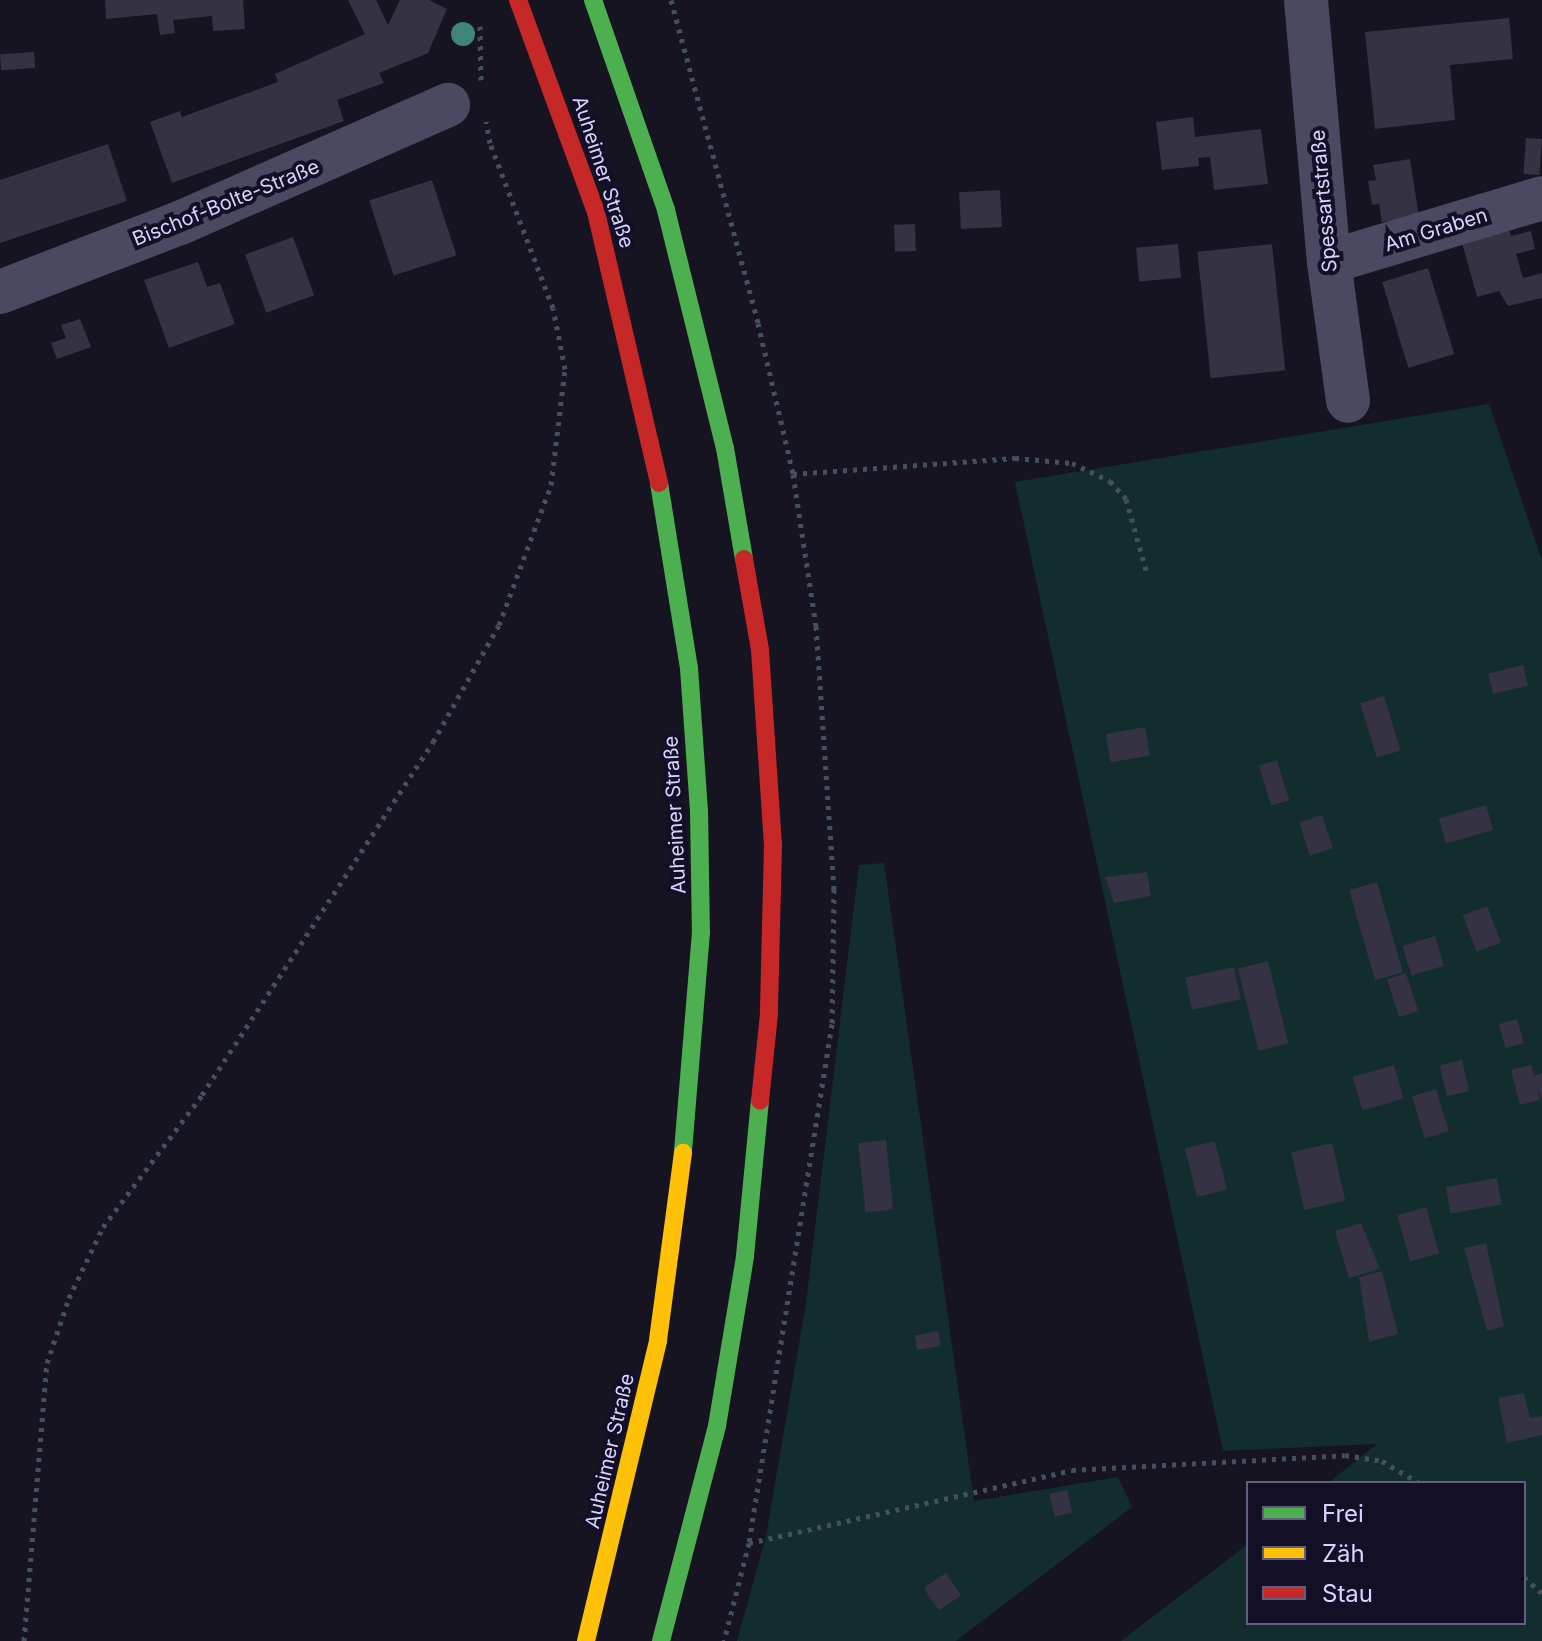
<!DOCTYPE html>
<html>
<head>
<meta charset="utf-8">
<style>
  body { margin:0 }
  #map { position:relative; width:1542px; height:1641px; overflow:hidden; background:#161421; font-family:Inter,sans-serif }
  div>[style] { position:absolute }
  .green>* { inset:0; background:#132c2d }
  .building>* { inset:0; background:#343243; transform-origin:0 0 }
  .path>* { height:5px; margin-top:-2.5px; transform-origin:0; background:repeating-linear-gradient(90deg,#44505f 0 4px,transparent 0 10px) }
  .street>* { height:44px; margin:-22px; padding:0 22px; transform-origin:22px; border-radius:22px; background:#4a4962 }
  .fast>* { height:18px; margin:-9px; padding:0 9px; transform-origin:9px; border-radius:9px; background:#4caf50 }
  .slow>* { height:18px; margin:-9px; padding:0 9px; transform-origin:9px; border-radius:9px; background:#ffc107 }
  .jam>* { height:18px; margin:-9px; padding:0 9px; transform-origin:9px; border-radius:9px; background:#c62828 }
  .trees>* { width:24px; height:24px; margin:-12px; border-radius:50%; background:#3e8478 }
  span { translate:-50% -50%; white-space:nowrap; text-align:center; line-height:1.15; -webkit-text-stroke:8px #130f26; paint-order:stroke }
  .street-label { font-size:20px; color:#d9d4ff }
  .legend { position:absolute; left:1246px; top:1481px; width:280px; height:144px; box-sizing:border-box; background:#130f26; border:2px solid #625e7d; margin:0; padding:10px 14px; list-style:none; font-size:24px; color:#d9d4ff }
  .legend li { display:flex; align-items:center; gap:16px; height:40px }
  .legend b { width:40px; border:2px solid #625e7d }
</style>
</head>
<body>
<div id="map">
  <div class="green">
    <i style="clip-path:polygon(1489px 404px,1542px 560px,1542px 1641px,1121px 1641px,1248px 1544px,1248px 1623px,1524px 1623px,1524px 1483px,1328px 1483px,1377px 1444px,1223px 1451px,1015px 482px)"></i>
    <i style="clip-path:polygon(884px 863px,974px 1501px,1118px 1477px,1132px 1507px,956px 1641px,737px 1641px,766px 1536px,806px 1303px,859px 865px)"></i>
  </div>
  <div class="building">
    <i style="clip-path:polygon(105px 0,243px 0,245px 29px,213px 31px,212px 16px,173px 20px,175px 33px,160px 35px,157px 14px,106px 19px)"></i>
    <i style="clip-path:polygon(348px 0,376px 0,388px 25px,400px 0,429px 0,447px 9px,428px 53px,379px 73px,384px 83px,337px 100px,344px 121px,172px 183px,150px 122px,180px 111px,182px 117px,278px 82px,275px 74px,365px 34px)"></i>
    <i style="clip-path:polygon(1509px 18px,1513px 59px,1450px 65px,1455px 120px,1375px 129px,1365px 32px)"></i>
    <i style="left:34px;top:52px;width:16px;height:34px;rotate:86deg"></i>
    <i style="clip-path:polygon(1193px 117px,1195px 137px,1261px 129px,1268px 184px,1214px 190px,1210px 157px,1198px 158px,1199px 166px,1162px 170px,1156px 122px)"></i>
    <i style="left:1526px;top:138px;width:16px;height:36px;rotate:4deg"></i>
    <i style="clip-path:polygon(108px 144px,127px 201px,0 243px,0 180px)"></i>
    <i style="clip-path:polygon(1410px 159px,1419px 217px,1382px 222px,1379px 204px,1372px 205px,1368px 181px,1376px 180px,1373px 165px)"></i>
    <i style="left:432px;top:180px;width:79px;height:66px;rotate:72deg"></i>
    <i style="left:1000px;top:190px;width:37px;height:41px;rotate:87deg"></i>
    <i style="left:915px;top:224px;width:27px;height:21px;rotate:88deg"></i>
    <i style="clip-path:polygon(1508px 226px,1511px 236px,1531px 231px,1535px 249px,1516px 254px,1523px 278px,1542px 273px,1542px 298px,1508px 306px,1499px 291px,1477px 297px,1461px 239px)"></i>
    <i style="left:293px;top:237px;width:62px;height:51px;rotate:70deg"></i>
    <i style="left:1178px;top:244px;width:34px;height:42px;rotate:85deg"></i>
    <i style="left:1272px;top:244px;width:127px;height:75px;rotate:84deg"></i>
    <i style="clip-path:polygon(198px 262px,207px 287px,220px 283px,235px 324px,169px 348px,144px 280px)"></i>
    <i style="left:1428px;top:268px;width:90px;height:48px;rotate:73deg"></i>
    <i style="clip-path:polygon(80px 319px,91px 347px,57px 359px,51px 343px,66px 338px,61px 325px)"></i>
    <i style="left:1523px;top:665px;width:21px;height:36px;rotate:76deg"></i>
    <i style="left:1384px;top:696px;width:57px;height:25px;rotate:73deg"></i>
    <i style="left:1145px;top:727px;width:29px;height:40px;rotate:80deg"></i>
    <i style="left:1277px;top:760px;width:42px;height:19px;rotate:73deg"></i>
    <i style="left:1486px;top:805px;width:26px;height:49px;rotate:74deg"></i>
    <i style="left:1322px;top:815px;width:35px;height:24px;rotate:72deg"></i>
    <i style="clip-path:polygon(1147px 872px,1151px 896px,1114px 903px,1105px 877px)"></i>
    <i style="left:1377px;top:882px;width:94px;height:29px;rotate:74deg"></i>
    <i style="left:1487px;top:906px;width:39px;height:26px;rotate:69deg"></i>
    <i style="left:1435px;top:936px;width:31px;height:34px;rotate:73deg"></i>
    <i style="left:1268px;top:961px;width:85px;height:31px;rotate:76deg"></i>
    <i style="left:1234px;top:967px;width:33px;height:50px;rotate:78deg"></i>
    <i style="left:1406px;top:973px;width:40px;height:20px;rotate:72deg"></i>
    <i style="left:1517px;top:1019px;width:25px;height:19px;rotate:74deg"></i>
    <i style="left:1462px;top:1060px;width:32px;height:23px;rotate:77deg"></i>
    <i style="left:1394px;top:1065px;width:35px;height:43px;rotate:74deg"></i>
    <i style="clip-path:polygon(1531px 1065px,1534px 1076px,1542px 1073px,1542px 1099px,1537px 1087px,1540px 1100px,1520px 1105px,1511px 1070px)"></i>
    <i style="left:1436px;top:1089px;width:44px;height:25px;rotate:73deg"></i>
    <i style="left:886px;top:1140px;width:70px;height:28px;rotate:84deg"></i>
    <i style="left:1215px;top:1141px;width:50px;height:31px;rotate:76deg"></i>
    <i style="left:1332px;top:1143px;width:59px;height:42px;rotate:77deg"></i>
    <i style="left:1497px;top:1178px;width:27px;height:52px;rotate:80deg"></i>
    <i style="left:1426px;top:1207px;width:48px;height:30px;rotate:74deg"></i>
    <i style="clip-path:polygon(1361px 1223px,1380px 1269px,1349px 1278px,1335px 1231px)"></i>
    <i style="clip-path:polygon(1486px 1243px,1504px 1326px,1487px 1331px,1464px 1248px)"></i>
    <i style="clip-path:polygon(1382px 1271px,1398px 1334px,1369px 1342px,1359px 1277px)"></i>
    <i style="left:938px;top:1331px;width:15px;height:24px;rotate:79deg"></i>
    <i style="clip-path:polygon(1524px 1393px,1530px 1418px,1542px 1416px,1542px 1435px,1507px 1443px,1498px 1398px)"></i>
    <i style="left:1067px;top:1490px;width:23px;height:18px;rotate:77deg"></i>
    <i style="left:946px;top:1573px;width:27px;height:27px;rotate:56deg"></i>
  </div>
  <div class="path">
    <i style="left:671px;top:0;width:335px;rotate:74.9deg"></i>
    <i style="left:758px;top:323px;width:155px;rotate:76.9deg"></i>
    <i style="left:793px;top:474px;width:154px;rotate:81.4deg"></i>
    <i style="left:816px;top:626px;width:264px;rotate:86.1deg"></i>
    <i style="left:834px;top:889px;width:135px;rotate:90.8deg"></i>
    <i style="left:832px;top:1024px;width:526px;rotate:99.09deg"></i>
    <i style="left:749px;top:1543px;width:101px;rotate:104.3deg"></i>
    <i style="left:480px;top:26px;width:54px;rotate:88.9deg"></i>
    <i style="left:793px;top:474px;width:223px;rotate:-4.1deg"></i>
    <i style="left:1015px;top:458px;width:57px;rotate:5deg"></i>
    <i style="left:1072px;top:463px;width:42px;rotate:25.3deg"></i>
    <i style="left:1110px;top:481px;width:24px;rotate:48deg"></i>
    <i style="left:1126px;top:499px;width:77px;rotate:74.2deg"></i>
    <i style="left:749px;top:1543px;width:331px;rotate:-12.7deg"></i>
    <i style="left:1072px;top:1470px;width:273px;rotate:-3.1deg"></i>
    <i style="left:1345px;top:1455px;width:37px;rotate:9deg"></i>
    <i style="left:1382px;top:1461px;width:43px;rotate:30.7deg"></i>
    <i style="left:1524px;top:1577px;width:24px;rotate:42deg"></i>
    <i style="left:24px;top:1641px;width:279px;rotate:-85.3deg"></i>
    <i style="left:47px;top:1363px;width:69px;rotate:-71.3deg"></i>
    <i style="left:69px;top:1298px;width:79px;rotate:-64.4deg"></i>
    <i style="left:103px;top:1227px;width:165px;rotate:-53.1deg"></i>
    <i style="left:202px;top:1095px;width:422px;rotate:-56.8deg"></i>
    <i style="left:433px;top:742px;width:134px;rotate:-60.6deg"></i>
    <i style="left:499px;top:625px;width:149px;rotate:-69.6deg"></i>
    <i style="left:551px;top:485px;width:117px;rotate:-83.1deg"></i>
    <i style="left:565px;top:369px;width:62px;rotate:-101.1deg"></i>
    <i style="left:553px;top:308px;width:177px;rotate:-110.9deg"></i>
    <i style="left:490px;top:143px;width:22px;rotate:-100deg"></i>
  </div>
  <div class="street">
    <i style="left:1306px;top:0;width:263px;rotate:85deg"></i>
    <i style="left:1329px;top:262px;width:140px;rotate:82.2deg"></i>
    <i style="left:1329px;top:262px;width:222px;rotate:-16.7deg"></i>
    <i style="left:0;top:292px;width:193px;rotate:-21deg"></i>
    <i style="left:180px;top:223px;width:293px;rotate:-23.8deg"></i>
  </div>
  <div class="fast">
    <i style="left:593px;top:0;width:222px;rotate:70.8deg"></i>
    <i style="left:666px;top:210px;width:245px;rotate:76.1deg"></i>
    <i style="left:725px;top:448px;width:113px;rotate:80.3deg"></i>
    <i style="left:659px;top:483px;width:187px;rotate:80.8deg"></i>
    <i style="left:689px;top:668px;width:142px;rotate:86deg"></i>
    <i style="left:699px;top:810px;width:122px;rotate:89.1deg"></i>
    <i style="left:701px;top:932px;width:222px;rotate:94.7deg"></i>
    <i style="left:661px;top:1641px;width:222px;rotate:-75.4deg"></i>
    <i style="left:717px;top:1426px;width:172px;rotate:-80.6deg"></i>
    <i style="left:745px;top:1256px;width:156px;rotate:-84.5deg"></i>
  </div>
  <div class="slow">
    <i style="left:586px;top:1641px;width:309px;rotate:-76.5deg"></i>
    <i style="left:658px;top:1340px;width:189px;rotate:-82.4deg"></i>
  </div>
  <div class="jam">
    <i style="left:518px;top:0;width:226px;rotate:69.8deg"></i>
    <i style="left:596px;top:212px;width:278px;rotate:76.9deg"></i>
    <i style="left:744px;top:559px;width:92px;rotate:80deg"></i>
    <i style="left:760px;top:650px;width:195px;rotate:86.2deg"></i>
    <i style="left:773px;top:845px;width:169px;rotate:91.4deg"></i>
    <i style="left:769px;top:1014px;width:87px;rotate:95.9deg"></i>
  </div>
  <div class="trees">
    <i style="left:463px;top:34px"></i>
  </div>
  <div class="street-label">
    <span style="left:603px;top:172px;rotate:72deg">Auheimer Straße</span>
    <span style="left:1324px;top:201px;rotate:-95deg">Spessartstraße</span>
    <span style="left:226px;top:203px;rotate:-22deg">Bischof-Bolte-Straße</span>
    <span style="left:1436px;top:230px;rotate:-17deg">Am Graben</span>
    <span style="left:675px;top:815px;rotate:-93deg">Auheimer Straße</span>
    <span style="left:610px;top:1451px;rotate:-77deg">Auheimer Straße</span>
  </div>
  <ul class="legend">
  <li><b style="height:10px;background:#4caf50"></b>Frei</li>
  <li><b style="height:10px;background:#ffc107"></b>Zäh</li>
  <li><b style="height:10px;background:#c62828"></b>Stau</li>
  </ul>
</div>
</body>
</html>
